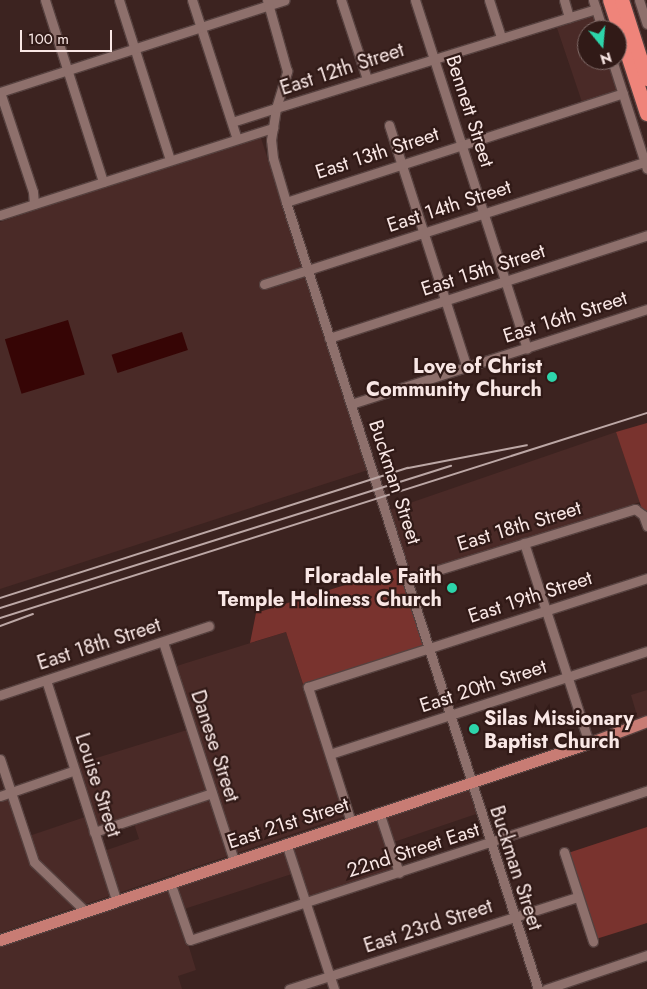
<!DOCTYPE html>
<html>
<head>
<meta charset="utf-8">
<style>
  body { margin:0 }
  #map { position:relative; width:647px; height:989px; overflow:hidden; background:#3c2320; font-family:Jost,sans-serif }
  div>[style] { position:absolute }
  .built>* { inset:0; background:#4a2a27; transform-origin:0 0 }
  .green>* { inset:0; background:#79332e }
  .water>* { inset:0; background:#360505; transform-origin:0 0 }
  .roads { filter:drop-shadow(1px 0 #56413f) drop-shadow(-1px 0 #56413f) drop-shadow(0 1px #56413f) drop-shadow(0 -1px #56413f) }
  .minor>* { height:9px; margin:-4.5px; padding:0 4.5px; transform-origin:4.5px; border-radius:4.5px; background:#8e706c }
  .major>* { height:11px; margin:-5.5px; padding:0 5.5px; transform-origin:5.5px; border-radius:5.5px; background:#c87c74 }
  .highway>* { height:14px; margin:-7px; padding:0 7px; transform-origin:7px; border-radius:7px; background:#ef847a }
  .rail>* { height:2px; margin:-1px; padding:0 1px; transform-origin:1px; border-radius:1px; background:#bca7a5 }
  .dots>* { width:14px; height:14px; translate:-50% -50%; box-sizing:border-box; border:2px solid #311a17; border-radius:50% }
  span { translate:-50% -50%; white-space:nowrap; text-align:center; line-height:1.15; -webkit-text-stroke:4.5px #311a17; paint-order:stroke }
  .street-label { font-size:20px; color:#f9e7e5 }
  .poi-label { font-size:20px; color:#f9e7e5; font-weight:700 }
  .right { translate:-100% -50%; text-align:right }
  .left { translate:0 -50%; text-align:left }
  .north { position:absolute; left:577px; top:20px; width:50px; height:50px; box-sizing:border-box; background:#311a17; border:1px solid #816c69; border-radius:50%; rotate:163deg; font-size:14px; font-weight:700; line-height:20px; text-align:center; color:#f9e7e5 }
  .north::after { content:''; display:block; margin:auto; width:18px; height:22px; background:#2dd5ab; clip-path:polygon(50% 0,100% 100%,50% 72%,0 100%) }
  .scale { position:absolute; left:20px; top:30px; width:92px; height:22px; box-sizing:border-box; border:2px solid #f9e7e5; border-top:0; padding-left:6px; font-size:15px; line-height:18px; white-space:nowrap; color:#f9e7e5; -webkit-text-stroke:4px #311a17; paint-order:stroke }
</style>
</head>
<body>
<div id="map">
  <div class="built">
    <i style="clip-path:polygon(593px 13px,599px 30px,587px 30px,587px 60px,609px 60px,619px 91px,582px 102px,556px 25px)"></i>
    <i style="clip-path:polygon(260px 135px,368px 470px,0 589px,0 222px)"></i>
    <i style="left:616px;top:432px;width:74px;height:240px;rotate:71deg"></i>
    <i style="clip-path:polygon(evenodd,286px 632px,346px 816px,0 933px,0 799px,13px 795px,29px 836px,91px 815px,77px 764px,187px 730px,167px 669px,286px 632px,132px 817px,139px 839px,104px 851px,96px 829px,132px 817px)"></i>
    <i style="clip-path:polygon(647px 690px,647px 716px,638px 719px,631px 695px)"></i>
    <i style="clip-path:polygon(475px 788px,482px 812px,385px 845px,394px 872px,308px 899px,298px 872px,178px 911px,196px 970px,178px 976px,182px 989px,0 989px,0 947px)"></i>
  </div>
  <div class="green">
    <i style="clip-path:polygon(647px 423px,647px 524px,616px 432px)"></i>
    <i style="clip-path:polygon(399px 568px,425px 646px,303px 684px,286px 632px,250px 643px,256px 613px)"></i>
    <i style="clip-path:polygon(647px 827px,647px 923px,596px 939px,568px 853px)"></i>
  </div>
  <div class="water">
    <i style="left:68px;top:320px;width:57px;height:66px;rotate:73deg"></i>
    <i style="left:182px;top:332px;width:19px;height:74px;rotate:72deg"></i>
  </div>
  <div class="roads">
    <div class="minor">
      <i style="left:45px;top:0;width:191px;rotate:72.3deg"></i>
      <i style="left:119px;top:0;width:168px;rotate:72.3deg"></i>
      <i style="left:192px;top:0;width:146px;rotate:72.1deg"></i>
      <i style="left:341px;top:0;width:83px;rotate:71.8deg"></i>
      <i style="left:415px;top:0;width:366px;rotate:72.2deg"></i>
      <i style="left:489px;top:0;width:40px;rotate:72deg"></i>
      <i style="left:564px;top:0;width:18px;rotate:74deg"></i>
      <i style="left:593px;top:0;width:32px;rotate:72deg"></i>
      <i style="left:639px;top:0;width:25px;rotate:72deg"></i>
      <i style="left:612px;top:60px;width:114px;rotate:72.2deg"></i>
      <i style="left:0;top:92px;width:299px;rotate:-17.9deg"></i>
      <i style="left:0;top:92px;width:105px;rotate:71.7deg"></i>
      <i style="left:33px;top:192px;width:12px;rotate:85deg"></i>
      <i style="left:232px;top:122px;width:46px;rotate:-17.7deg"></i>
      <i style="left:276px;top:108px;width:39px;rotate:-73deg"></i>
      <i style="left:287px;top:71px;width:74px;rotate:-105.7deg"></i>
      <i style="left:389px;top:125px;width:255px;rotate:72.2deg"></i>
      <i style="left:286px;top:202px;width:354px;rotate:-17.9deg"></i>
      <i style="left:0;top:215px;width:287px;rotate:-17.7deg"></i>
      <i style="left:264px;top:284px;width:400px;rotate:-17.8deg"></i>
      <i style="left:329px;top:338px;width:334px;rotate:-17.9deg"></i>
      <i style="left:351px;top:404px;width:311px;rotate:-17.8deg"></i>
      <i style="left:524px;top:543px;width:210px;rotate:72deg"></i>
      <i style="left:409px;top:579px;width:237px;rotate:-17.2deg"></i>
      <i style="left:635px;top:509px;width:10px;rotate:37deg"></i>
      <i style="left:643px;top:515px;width:12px;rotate:70deg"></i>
      <i style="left:163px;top:642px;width:230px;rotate:72deg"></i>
      <i style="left:46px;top:680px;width:231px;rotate:72.3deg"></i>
      <i style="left:0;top:695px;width:220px;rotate:-18.3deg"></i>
      <i style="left:330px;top:754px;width:333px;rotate:-18deg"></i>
      <i style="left:0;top:759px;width:108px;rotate:71.7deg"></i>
      <i style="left:34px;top:862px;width:69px;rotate:43.8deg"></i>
      <i style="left:0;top:796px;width:79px;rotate:-19.1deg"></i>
      <i style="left:379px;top:812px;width:64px;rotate:71.8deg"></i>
      <i style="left:351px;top:822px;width:142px;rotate:-107.7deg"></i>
      <i style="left:308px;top:687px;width:356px;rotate:-17.8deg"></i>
      <i style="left:94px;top:832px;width:124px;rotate:-18.3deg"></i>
      <i style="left:286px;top:843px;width:154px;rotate:71.8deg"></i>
      <i style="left:564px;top:852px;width:94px;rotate:72deg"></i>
      <i style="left:170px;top:882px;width:61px;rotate:71deg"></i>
      <i style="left:190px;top:940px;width:481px;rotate:-18.1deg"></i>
      <i style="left:289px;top:989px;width:303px;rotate:-17.7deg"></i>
      <i style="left:538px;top:989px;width:826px;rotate:-107.76deg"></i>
      <i style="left:286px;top:202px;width:46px;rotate:-106.5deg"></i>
      <i style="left:273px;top:158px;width:18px;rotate:-96deg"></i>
      <i style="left:271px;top:140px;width:32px;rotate:-81deg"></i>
      <i style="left:276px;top:108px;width:335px;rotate:-17.2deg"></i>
      <i style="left:546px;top:989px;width:107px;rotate:-18.6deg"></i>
    </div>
    <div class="major">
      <i style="left:0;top:940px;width:621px;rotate:-18.49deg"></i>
      <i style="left:589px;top:743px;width:62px;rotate:-20.8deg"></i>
    </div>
    <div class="highway">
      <i style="left:610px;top:0;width:120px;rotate:72deg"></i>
      <i style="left:622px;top:0;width:83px;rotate:72.4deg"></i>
    </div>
  </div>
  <div class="rail">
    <i style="left:0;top:598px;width:428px;rotate:-17.7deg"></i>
    <i style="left:408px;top:468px;width:121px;rotate:-10.9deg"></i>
    <i style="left:0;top:608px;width:473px;rotate:-17.5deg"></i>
    <i style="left:0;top:618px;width:679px;rotate:-17.58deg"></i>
    <i style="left:0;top:626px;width:35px;rotate:-20deg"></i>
  </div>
  <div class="dots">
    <i style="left:552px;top:377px;background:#2dd5ab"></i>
    <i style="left:452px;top:588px;background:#2dd5ab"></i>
    <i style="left:474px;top:729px;background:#2dd5ab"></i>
  </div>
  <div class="street-label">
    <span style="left:342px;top:69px;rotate:-18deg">East 12th Street</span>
    <span style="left:470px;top:111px;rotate:72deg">Bennett Street</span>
    <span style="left:377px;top:153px;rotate:-18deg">East 13th Street</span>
    <span style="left:449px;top:206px;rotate:-18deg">East 14th Street</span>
    <span style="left:483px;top:270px;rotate:-18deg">East 15th Street</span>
    <span style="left:565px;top:317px;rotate:-18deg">East 16th Street</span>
    <span style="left:395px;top:482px;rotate:72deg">Buckman Street</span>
    <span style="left:519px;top:526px;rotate:-17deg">East 18th Street</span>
    <span style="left:530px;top:597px;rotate:-18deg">East 19th Street</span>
    <span style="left:99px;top:644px;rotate:-18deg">East 18th Street</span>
    <span style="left:483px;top:686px;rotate:-18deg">East 20th Street</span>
    <span style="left:215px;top:746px;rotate:72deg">Danese Street</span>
    <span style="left:98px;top:785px;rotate:72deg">Louise Street</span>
    <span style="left:288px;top:823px;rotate:-18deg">East 21st Street</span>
    <span style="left:413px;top:850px;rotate:-18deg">22nd Street East</span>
    <span style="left:516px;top:868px;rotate:72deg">Buckman Street</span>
    <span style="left:428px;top:926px;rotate:-18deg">East 23rd Street</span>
  </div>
  <div class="poi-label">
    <span class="right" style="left:542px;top:378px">Love of Christ<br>Community Church</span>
    <span class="right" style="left:442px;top:588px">Floradale Faith<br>Temple Holiness Church</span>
    <span class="left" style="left:484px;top:730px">Silas Missionary<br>Baptist Church</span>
  </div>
  <div class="north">N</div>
  <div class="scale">100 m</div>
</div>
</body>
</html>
